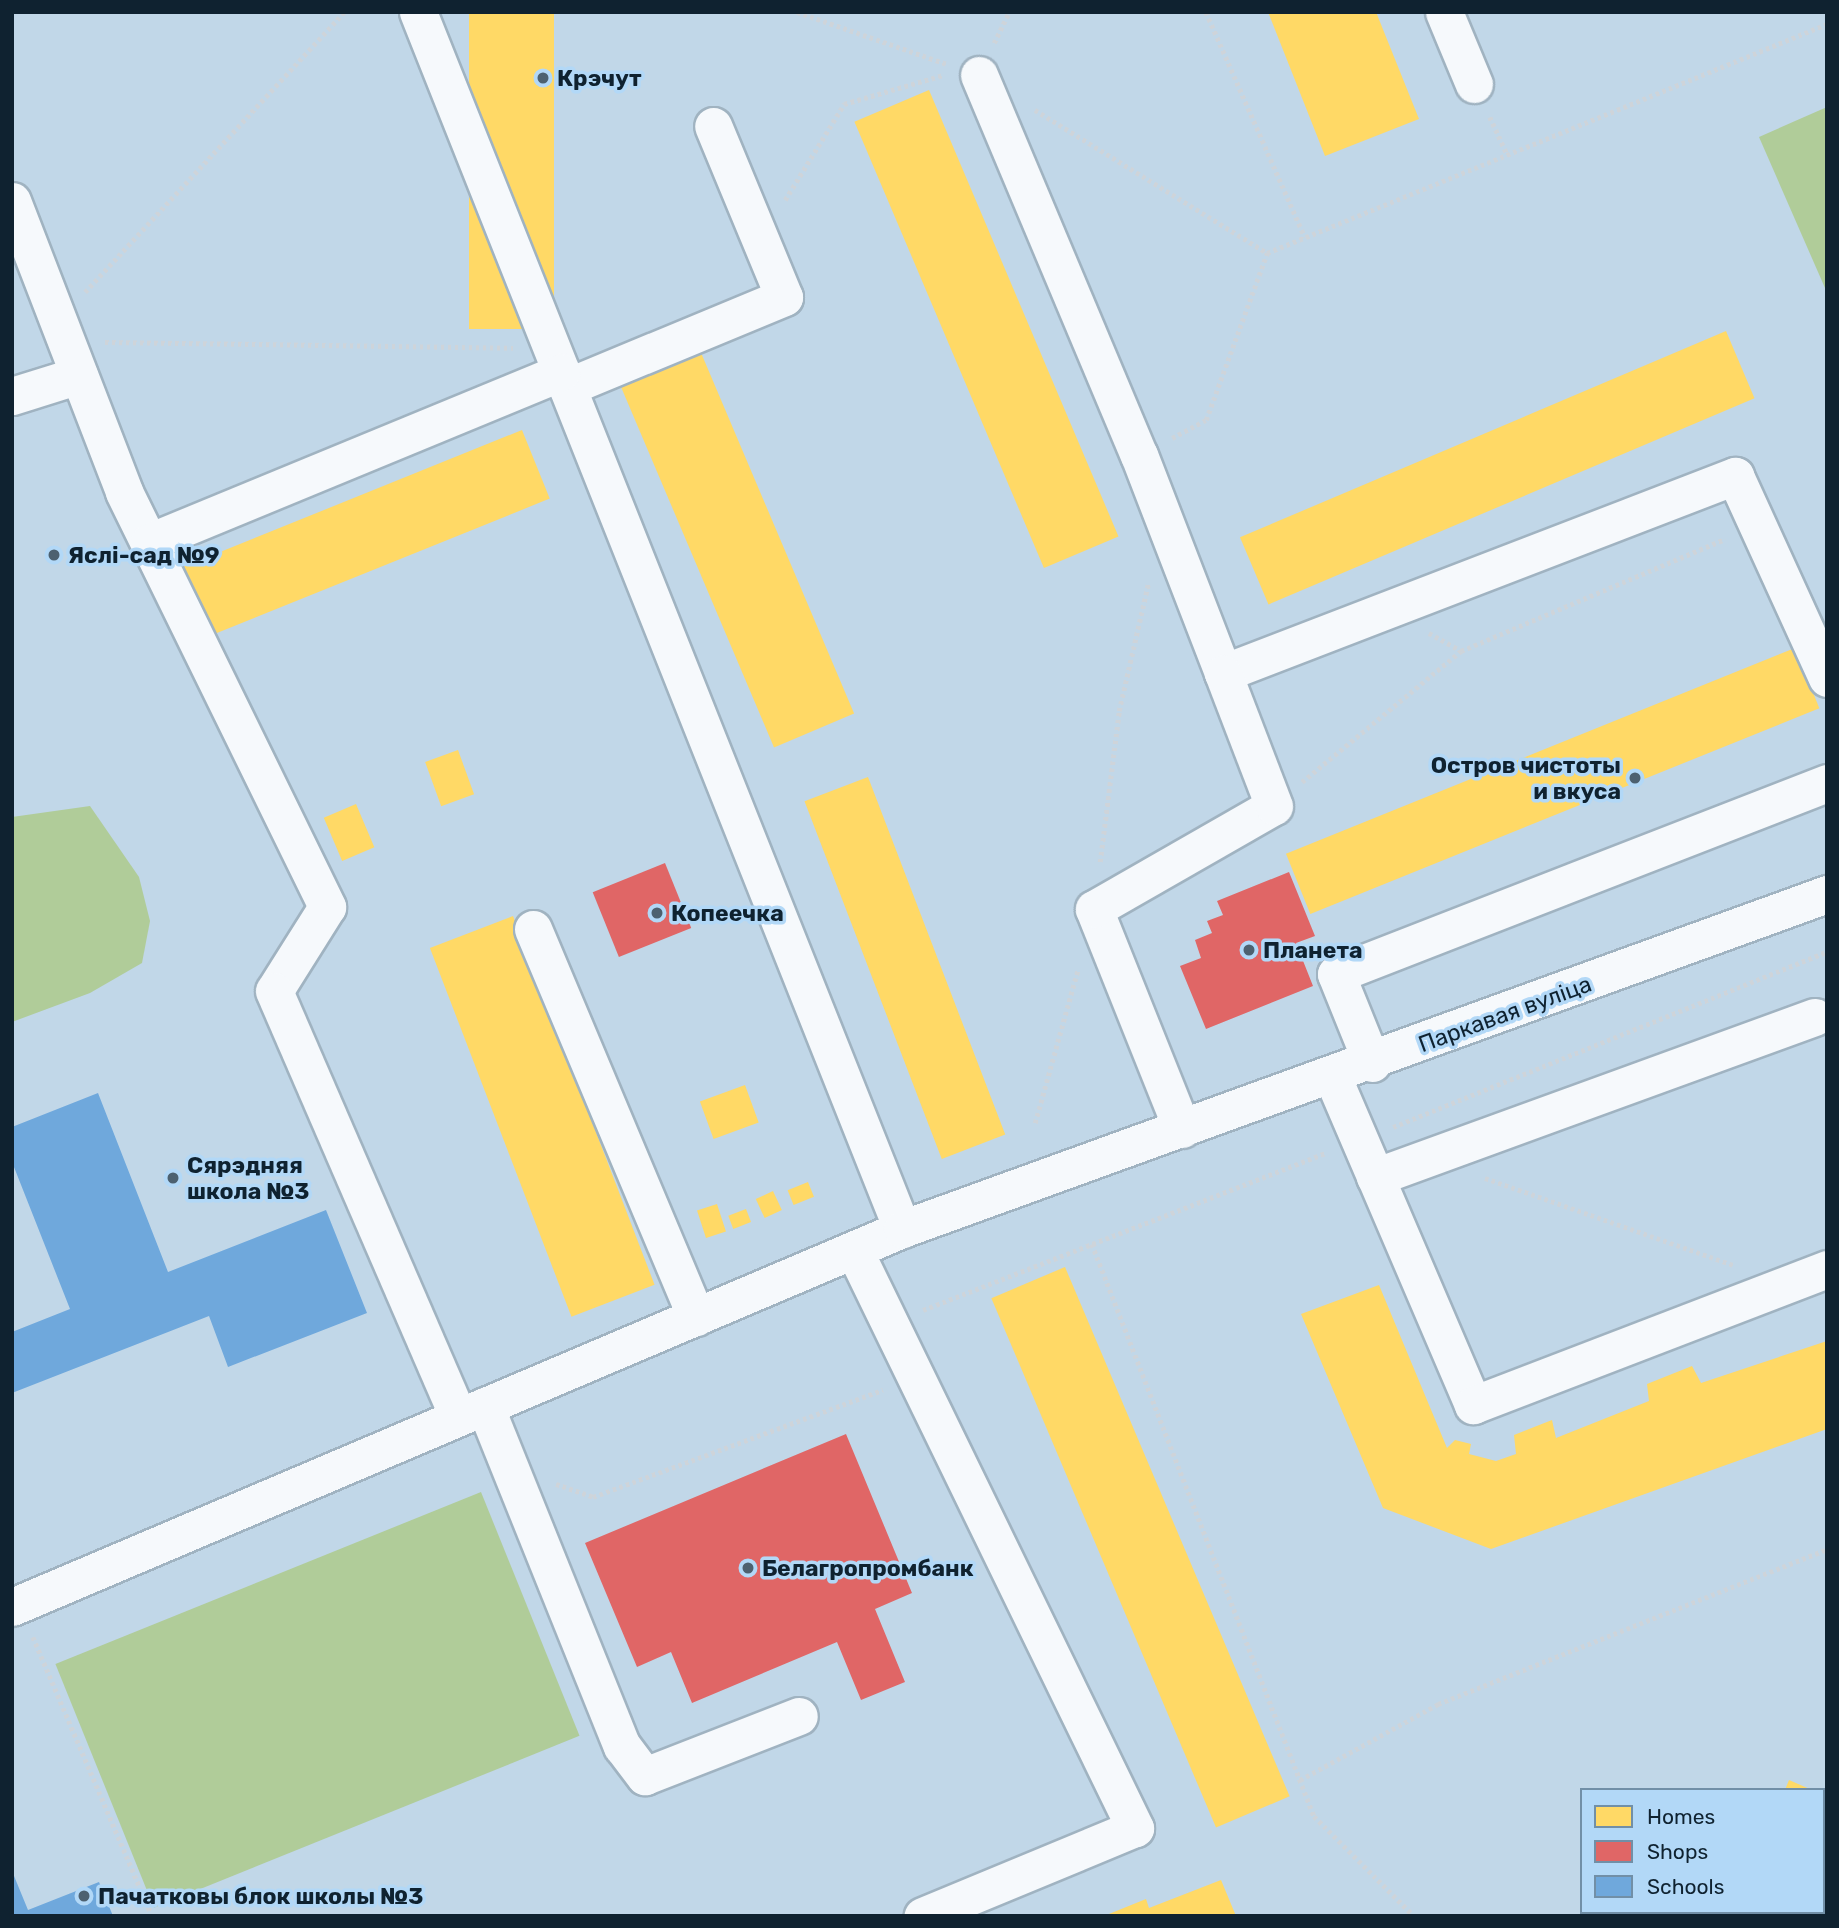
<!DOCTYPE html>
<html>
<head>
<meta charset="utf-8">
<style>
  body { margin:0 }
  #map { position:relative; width:1839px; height:1928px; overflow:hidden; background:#c1d7e8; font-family:Rubik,sans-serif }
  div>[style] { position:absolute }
  .green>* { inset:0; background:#b0cc99; transform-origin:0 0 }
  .homes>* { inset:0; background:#ffd966; transform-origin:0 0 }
  .shops>* { inset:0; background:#e06666; transform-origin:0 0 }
  .schools>* { inset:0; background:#6fa8dc }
  .path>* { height:4.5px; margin-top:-2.25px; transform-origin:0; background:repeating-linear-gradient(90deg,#ced4da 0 3.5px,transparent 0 7px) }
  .roads { filter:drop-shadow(2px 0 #a0b3c1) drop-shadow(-2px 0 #a0b3c1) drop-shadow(0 2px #a0b3c1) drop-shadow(0 -2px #a0b3c1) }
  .minor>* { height:37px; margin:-18.5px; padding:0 18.5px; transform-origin:18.5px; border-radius:18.5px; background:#f6f9fc }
  .dots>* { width:19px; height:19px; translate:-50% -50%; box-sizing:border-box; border:4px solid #b2d8f7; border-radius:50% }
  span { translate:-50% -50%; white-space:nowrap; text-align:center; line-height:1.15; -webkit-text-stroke:7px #b2d8f7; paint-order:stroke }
  .poi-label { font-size:23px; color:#0f2230; font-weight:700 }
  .left { translate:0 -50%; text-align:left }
  .right { translate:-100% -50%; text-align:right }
  .street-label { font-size:23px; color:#0f2230 }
  .frame { position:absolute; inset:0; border:14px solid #0f2230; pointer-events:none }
  .legend { position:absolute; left:1580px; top:1788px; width:245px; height:126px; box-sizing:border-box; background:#b2d8f7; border:2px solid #718fa7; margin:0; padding:9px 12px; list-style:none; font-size:21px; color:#0f2230 }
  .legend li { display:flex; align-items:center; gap:14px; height:35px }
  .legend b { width:35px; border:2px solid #718fa7 }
</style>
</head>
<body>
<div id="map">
  <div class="green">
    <i style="clip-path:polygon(1827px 107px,1827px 287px,1825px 288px,1759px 137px)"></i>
    <i style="clip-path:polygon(90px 806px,139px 877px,150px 921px,142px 963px,90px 993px,12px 1022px,12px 817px)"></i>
    <i style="left:481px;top:1492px;width:263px;height:459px;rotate:68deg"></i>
  </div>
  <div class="homes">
    <i style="left:469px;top:12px;width:85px;height:317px"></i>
    <i style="clip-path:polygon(1268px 12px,1376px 12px,1419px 119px,1325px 156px)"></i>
    <i style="left:929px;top:90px;width:485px;height:81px;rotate:67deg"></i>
    <i style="left:1726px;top:331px;width:73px;height:528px;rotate:67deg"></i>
    <i style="left:699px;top:348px;width:397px;height:87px;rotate:67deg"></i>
    <i style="left:522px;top:430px;width:74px;height:373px;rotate:68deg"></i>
    <i style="left:1795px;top:648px;width:65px;height:549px;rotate:68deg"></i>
    <i style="left:458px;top:750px;width:47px;height:35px;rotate:70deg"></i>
    <i style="left:868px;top:777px;width:383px;height:68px;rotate:69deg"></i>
    <i style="left:356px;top:804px;width:47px;height:35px;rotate:67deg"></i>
    <i style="left:513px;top:916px;width:395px;height:89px;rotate:69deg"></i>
    <i style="left:745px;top:1085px;width:40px;height:48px;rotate:70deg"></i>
    <i style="left:808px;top:1182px;width:16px;height:22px;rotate:68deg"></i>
    <i style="left:773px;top:1191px;width:21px;height:19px;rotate:65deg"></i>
    <i style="left:717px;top:1204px;width:29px;height:21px;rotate:72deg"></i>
    <i style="left:746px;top:1209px;width:14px;height:19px;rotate:69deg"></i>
    <i style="left:1065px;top:1267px;width:575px;height:80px;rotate:67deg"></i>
    <i style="clip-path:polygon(1379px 1285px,1447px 1448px,1455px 1440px,1471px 1444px,1469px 1454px,1496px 1461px,1516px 1454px,1514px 1435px,1552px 1420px,1556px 1438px,1649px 1401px,1647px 1384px,1692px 1366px,1701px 1383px,1827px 1341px,1827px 1429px,1491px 1549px,1383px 1508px,1301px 1314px)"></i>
    <i style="clip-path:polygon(1789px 1780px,1812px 1790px,1785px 1790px)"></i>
    <i style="clip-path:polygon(1823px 1794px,1827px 1796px,1823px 1856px)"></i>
    <i style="clip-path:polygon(1221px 1880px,1236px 1916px,1104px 1916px,1146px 1899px,1149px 1908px)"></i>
    <i style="clip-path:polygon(1747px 1912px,1800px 1912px,1745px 1916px)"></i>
  </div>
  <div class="shops">
    <i style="left:665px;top:863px;width:70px;height:78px;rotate:68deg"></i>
    <i style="clip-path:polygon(1289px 872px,1315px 936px,1296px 943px,1313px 986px,1206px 1029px,1180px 966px,1201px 958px,1195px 940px,1212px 933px,1207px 921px,1223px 915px,1217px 901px)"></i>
    <i style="clip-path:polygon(846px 1434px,912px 1593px,875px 1609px,905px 1682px,861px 1700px,837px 1642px,692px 1703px,671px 1652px,637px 1667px,585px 1543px)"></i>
  </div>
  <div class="schools">
    <i style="clip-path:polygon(98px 1093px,168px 1272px,326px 1210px,367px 1313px,228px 1367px,209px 1316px,12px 1393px,12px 1332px,70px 1309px,12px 1162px,12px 1127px)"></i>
    <i style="clip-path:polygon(12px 1871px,28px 1910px,99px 1882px,113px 1916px,12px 1916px)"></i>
  </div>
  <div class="path">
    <i style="left:797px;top:12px;width:159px;rotate:19.1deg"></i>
    <i style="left:1206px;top:12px;width:246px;rotate:66.3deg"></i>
    <i style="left:994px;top:43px;width:34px;rotate:-64deg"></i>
    <i style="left:1035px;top:110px;width:273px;rotate:31.6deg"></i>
    <i style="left:1267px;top:253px;width:605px;rotate:-22.24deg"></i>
    <i style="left:1490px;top:117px;width:41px;rotate:65.3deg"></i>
    <i style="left:785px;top:200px;width:113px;rotate:-58.4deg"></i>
    <i style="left:844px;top:104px;width:103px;rotate:-16.3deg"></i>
    <i style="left:85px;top:292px;width:381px;rotate:-47.2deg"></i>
    <i style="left:105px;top:342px;width:408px;rotate:0.8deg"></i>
    <i style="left:1172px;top:438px;width:38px;rotate:-28deg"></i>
    <i style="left:1206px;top:420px;width:178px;rotate:-69.9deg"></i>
    <i style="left:1429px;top:633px;width:37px;rotate:29deg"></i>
    <i style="left:1461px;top:651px;width:287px;rotate:-23deg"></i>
    <i style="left:1302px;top:782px;width:206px;rotate:-39.5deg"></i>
    <i style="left:1100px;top:862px;width:152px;rotate:-82.8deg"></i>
    <i style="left:1119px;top:711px;width:130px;rotate:-77.1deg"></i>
    <i style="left:1035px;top:1123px;width:160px;rotate:-74.4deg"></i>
    <i style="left:1393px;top:1127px;width:468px;rotate:-22deg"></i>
    <i style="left:1485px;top:1178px;width:264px;rotate:19.3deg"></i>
    <i style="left:1092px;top:1244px;width:614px;rotate:68.79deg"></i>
    <i style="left:1314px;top:1816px;width:141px;rotate:45deg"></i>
    <i style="left:923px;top:1310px;width:433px;rotate:-21.3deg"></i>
    <i style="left:556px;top:1484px;width:39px;rotate:19deg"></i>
    <i style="left:593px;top:1497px;width:309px;rotate:-20.3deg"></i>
    <i style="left:33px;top:1637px;width:303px;rotate:66.9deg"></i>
    <i style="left:1300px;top:1780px;width:158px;rotate:-28.8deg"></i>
    <i style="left:1438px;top:1704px;width:419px;rotate:-21.7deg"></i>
  </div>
  <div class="roads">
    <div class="minor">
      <i style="left:418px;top:12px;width:1310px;rotate:68.31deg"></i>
      <i style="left:1444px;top:12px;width:78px;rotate:67.4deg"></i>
      <i style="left:979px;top:75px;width:412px;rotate:67.2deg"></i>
      <i style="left:1139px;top:455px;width:234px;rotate:68.9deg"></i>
      <i style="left:1223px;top:673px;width:549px;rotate:-21.05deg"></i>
      <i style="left:1735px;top:476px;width:222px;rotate:65.5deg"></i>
      <i style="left:12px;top:201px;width:312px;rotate:68.9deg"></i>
      <i style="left:124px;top:492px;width:462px;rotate:63.9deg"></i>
      <i style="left:327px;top:907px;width:99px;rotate:122.2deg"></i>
      <i style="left:274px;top:991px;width:464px;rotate:66.6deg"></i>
      <i style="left:567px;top:387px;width:235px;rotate:-22.5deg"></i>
      <i style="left:784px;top:297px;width:185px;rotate:-112.5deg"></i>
      <i style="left:12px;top:396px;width:70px;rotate:-17.4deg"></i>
      <i style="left:149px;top:542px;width:446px;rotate:-22.4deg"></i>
      <i style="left:533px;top:929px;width:421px;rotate:67.2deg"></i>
      <i style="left:1372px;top:1063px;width:96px;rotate:-112deg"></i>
      <i style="left:1336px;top:974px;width:527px;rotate:-21.26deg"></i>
      <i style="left:1333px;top:1078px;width:356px;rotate:66.8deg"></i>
      <i style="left:1473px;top:1405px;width:379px;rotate:-21deg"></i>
      <i style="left:1182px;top:1129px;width:237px;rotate:-111.8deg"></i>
      <i style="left:1094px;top:909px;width:207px;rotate:-29.8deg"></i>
      <i style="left:1274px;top:806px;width:142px;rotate:-111deg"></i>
      <i style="left:1375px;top:1177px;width:468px;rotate:-20deg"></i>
      <i style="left:854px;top:1250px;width:643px;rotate:64.07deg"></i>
      <i style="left:1135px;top:1828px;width:230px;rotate:157.5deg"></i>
      <i style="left:485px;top:1406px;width:367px;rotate:68.1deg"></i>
      <i style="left:622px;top:1746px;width:38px;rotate:53deg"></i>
      <i style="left:645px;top:1776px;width:165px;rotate:-21.3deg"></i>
      <i style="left:12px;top:1607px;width:967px;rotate:-23.01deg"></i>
      <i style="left:902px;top:1229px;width:984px;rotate:-19.91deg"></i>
    </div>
  </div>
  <div class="dots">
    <i style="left:543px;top:78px;background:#4d6170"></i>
    <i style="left:54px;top:555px;background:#4d6170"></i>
    <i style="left:1635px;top:778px;background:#4d6170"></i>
    <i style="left:657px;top:913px;background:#4d6170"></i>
    <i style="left:1249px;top:950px;background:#4d6170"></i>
    <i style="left:173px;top:1178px;background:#4d6170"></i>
    <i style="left:748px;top:1568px;background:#4d6170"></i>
    <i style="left:84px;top:1896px;background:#4d6170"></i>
  </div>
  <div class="poi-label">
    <span class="left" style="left:557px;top:78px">Крэчут</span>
    <span class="left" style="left:68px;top:555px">Яслі-сад №9</span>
    <span class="right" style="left:1621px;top:778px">Остров чистоты<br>и вкуса</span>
    <span class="left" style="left:671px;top:913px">Копеечка</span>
    <span class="left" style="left:1263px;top:950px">Планета</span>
    <span class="left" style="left:187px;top:1178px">Сярэдняя<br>школа №3</span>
    <span class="left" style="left:762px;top:1568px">Белагропромбанк</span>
    <span class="left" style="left:98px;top:1896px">Пачатковы блок школы №3</span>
  </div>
  <div class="street-label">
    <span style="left:1505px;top:1014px;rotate:-20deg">Паркавая вуліца</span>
  </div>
  <div class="frame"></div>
  <ul class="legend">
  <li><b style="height:19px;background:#ffd966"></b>Homes</li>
  <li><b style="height:19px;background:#e06666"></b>Shops</li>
  <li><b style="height:19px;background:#6fa8dc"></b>Schools</li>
  </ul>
</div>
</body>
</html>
